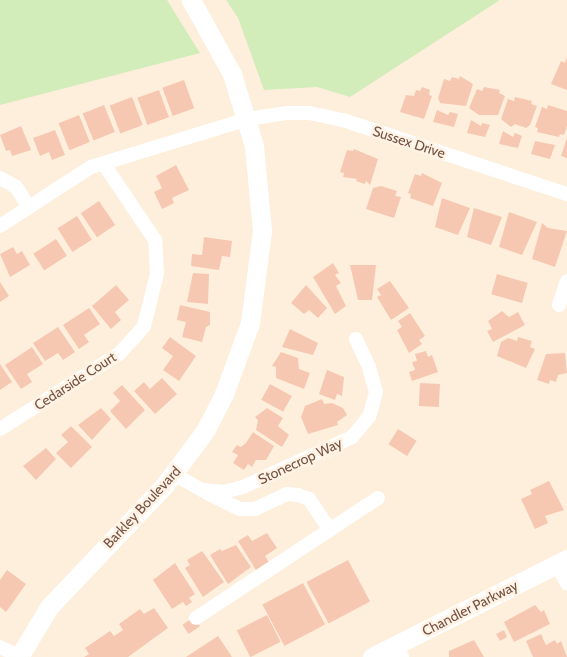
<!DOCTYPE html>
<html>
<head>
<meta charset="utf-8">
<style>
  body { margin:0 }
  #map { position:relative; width:567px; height:657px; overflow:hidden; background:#feefdc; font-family:Cabin,sans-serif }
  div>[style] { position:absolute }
  .green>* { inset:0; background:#d2ecba }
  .building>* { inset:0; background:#f6c8b2; transform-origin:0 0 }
  .street>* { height:14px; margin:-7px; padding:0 7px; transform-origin:7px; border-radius:7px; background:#fff }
  .secondary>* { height:19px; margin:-9.5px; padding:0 9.5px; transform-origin:9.5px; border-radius:9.5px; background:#fff }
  span { translate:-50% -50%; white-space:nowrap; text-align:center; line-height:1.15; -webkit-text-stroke:5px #fff3e5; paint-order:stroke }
  .street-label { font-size:14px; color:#755244 }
</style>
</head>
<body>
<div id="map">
  <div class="green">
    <i style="clip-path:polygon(0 0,167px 0,200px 53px,0 105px)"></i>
    <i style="clip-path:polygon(226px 0,500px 0,350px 97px,317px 87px,264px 90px,238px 18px)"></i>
  </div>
  <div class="building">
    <i style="clip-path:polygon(567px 57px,567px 90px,551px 84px,561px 61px,565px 63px)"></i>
    <i style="clip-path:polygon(460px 76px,473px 84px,466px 106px,440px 103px,438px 98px,444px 79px,450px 81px,452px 77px,459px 79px)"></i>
    <i style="left:184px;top:80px;width:30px;height:23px;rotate:70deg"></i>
    <i style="clip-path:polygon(422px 87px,430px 90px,429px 95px,432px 96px,424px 119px,400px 112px,406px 95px,414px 96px,416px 90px,420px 91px)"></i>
    <i style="clip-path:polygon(484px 87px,500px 90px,499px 93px,505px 96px,498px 115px,479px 115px,469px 108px,477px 89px,482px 91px)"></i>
    <i style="left:159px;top:90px;width:29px;height:23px;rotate:70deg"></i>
    <i style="left:132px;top:97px;width:30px;height:24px;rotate:69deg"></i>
    <i style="clip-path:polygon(515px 97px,532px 101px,531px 104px,537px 106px,530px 125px,526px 128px,515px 124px,511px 127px,501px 119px,508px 99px,514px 101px)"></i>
    <i style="left:104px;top:105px;width:29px;height:23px;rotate:68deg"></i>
    <i style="clip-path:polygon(548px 105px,567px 111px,567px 126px,564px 135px,560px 134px,559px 137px,537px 132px,538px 128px,535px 127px,542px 107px,547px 109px)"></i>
    <i style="clip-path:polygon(437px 110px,448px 115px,450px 112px,458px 114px,454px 127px,433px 122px)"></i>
    <i style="left:79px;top:115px;width:29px;height:22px;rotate:68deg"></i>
    <i style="clip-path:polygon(471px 120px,481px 126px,482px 123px,490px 125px,485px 137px,467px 133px)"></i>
    <i style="clip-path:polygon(21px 126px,31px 150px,12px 156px,10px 150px,6px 151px,0 135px)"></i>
    <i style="clip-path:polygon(55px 130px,65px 155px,52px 160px,49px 152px,40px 156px,33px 138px)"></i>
    <i style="clip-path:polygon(503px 131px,513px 137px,515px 133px,522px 136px,518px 148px,499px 144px)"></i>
    <i style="clip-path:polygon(567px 138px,567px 158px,561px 156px)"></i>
    <i style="clip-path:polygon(535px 141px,555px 145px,550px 159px,531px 154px)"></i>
    <i style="clip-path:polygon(354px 149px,378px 159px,370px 185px,366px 181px,365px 184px,356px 181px,357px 179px,343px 177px,344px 173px,340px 172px,347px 150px,353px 151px)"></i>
    <i style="clip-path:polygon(176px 165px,189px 190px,172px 198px,174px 203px,162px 209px,154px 192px,162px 188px,156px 176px)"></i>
    <i style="clip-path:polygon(422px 173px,442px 183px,433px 206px,410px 198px,411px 194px,408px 193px,415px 174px,421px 176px)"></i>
    <i style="clip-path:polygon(381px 186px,397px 191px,395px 196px,401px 197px,394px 218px,366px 209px,373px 188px)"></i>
    <i style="clip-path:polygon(442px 198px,470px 208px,458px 235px,435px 227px)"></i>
    <i style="left:99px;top:201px;width:29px;height:22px;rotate:56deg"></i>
    <i style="clip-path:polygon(474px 208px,502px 217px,491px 245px,467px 237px)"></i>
    <i style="clip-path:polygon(509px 212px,537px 222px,522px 255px,499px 247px)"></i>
    <i style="left:77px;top:216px;width:28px;height:23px;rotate:58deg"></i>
    <i style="clip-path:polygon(542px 223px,548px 228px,567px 231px,555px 267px,532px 259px)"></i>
    <i style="clip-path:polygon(204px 237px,232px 241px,230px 257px,222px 256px,219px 270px,191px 266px,192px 254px,202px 255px)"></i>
    <i style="left:56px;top:239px;width:20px;height:27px;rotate:57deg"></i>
    <i style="clip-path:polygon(13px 247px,17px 254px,22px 251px,30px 265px,10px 277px,0 254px)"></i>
    <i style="clip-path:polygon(333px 263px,339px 273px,335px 275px,341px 283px,336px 286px,346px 306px,335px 314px,313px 277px)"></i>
    <i style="clip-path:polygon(350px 265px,376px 265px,372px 300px,358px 300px)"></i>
    <i style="clip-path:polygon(193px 273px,209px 274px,208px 304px,187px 302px)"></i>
    <i style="left:497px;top:274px;width:32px;height:21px;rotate:16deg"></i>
    <i style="clip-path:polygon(390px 281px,409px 308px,391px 320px,377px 297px,381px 295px,377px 289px)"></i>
    <i style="clip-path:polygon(0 282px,9px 296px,0 302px)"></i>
    <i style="clip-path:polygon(116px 285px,129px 300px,115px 312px,121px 320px,111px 329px,92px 306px)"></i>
    <i style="clip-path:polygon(306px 285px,327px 308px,318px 318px,309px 310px,304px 314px,291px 303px)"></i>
    <i style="clip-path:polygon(180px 305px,210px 312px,210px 325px,206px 327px,202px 342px,182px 337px,186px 322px,177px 320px)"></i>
    <i style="clip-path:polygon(89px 308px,100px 324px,84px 335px,89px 342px,79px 349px,63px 325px)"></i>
    <i style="clip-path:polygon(502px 311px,509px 317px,518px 312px,525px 325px,493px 342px,487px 331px,492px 329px,488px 321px)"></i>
    <i style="clip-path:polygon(410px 313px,425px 336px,419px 340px,422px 344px,409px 353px,397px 330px,402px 327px,398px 321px)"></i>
    <i style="clip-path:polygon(58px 327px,75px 352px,63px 360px,58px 353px,45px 361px,33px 343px)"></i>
    <i style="clip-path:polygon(290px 329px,318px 343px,313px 355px,282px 347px)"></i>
    <i style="clip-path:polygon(170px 337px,196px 356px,179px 381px,163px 370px,173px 356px,162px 348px)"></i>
    <i style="clip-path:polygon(518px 337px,532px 341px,530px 347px,535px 349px,526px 368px,497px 356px,501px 342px,508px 338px,517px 341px)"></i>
    <i style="clip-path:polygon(32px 347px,43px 364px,27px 374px,32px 382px,21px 389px,5px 365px)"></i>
    <i style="clip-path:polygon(426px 351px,428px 357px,432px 355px,438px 372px,412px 381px,409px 372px,415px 370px,412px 362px,417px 361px,415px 354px)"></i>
    <i style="clip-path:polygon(281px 352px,298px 358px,299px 369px,310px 373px,304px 389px,276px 378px,276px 367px,272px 366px)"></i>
    <i style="clip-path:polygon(565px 353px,567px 373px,558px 375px,556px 382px,550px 380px,549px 384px,537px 380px,546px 354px)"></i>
    <i style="clip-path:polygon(0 364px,12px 382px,0 390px)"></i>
    <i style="clip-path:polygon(327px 370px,344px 377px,342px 396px,337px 394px,335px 400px,319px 394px)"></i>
    <i style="clip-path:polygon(162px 378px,177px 394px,155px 414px,134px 391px,144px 382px,150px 389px)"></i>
    <i style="left:420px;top:383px;width:20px;height:23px;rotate:3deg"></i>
    <i style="left:270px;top:384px;width:25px;height:18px;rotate:29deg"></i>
    <i style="clip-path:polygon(122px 385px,145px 410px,126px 429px,110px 411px,120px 401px,113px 393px)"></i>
    <i style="clip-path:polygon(322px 399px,324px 404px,332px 403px,343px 408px,347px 415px,337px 422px,338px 425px,308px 434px,301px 417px,305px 406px)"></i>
    <i style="clip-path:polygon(101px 408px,111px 419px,92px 440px,78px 425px)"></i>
    <i style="clip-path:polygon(267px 408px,283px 418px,278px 426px,289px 435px,282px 447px,256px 430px,258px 420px,255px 417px)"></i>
    <i style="clip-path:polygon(71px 426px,92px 447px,71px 468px,56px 453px,68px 442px,61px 435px)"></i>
    <i style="left:398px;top:429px;width:22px;height:18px;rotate:32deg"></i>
    <i style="clip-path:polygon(253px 432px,274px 446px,266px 460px,256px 460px,252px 467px,248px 464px,244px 470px,233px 463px,238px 455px,232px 452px,237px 445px,241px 447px,246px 443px)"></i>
    <i style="clip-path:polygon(46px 448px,56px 459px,36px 480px,23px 466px)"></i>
    <i style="clip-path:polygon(549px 481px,564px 510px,545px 516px,548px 523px,535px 529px,521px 499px,532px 494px,530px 490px)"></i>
    <i style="clip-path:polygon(267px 533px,277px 548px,265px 556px,272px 567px,259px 575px,238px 541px,248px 535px,252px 541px)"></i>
    <i style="clip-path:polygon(236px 545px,251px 567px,228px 584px,210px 555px,220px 549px,222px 551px)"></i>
    <i style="clip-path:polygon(202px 551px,224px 582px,203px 597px,185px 568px,190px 565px,187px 560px)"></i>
    <i style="left:348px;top:560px;width:47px;height:47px;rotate:62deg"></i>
    <i style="clip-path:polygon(175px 563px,195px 594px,189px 598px,192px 602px,186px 606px,183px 602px,172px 609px,153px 580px)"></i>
    <i style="clip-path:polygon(7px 570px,26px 584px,6px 612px,0 607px,0 580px)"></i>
    <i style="left:303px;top:583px;width:47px;height:46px;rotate:62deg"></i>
    <i style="clip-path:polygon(535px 605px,541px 612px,544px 610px,550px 624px,514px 642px,504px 622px)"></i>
    <i style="clip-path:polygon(154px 608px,168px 628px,128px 657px,84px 657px,89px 654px,85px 648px,110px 631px,114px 636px,123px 630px,119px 624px,140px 609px,144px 614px)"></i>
    <i style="left:267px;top:615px;width:30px;height:34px;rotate:63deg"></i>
    <i style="left:194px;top:617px;width:11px;height:14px;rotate:56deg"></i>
    <i style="clip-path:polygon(504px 630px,507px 637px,500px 641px,496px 634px)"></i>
    <i style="clip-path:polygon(541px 634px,546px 645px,555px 640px,557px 644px,561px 641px,567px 657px,533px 657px,526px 641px)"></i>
    <i style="clip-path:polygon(218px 636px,232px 657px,186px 657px)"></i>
    <i style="clip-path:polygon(474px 640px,484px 657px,449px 657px,449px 651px)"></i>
  </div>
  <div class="street">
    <i style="left:0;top:178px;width:18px;rotate:29deg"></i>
    <i style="left:16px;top:187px;width:24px;rotate:57deg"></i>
    <i style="left:0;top:226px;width:108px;rotate:-33deg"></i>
    <i style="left:91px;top:167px;width:164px;rotate:-17deg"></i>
    <i style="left:248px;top:119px;width:38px;rotate:-9deg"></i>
    <i style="left:286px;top:113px;width:23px"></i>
    <i style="left:309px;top:113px;width:38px;rotate:12deg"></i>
    <i style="left:346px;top:121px;width:233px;rotate:18.3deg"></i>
    <i style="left:559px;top:305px;width:25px;rotate:-72deg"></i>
    <i style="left:0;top:429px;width:142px;rotate:-32.3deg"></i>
    <i style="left:120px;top:353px;width:36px;rotate:-48deg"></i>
    <i style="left:144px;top:326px;width:54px;rotate:-76deg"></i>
    <i style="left:157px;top:274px;width:34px;rotate:-93deg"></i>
    <i style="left:155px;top:240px;width:93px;rotate:-124deg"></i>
    <i style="left:174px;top:474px;width:32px;rotate:30deg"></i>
    <i style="left:202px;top:490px;width:21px;rotate:5deg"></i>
    <i style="left:223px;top:492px;width:21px;rotate:-14deg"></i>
    <i style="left:243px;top:487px;width:120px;rotate:-24.6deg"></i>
    <i style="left:352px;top:437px;width:26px;rotate:-50deg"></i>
    <i style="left:369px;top:417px;width:26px;rotate:-74deg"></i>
    <i style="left:376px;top:392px;width:26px;rotate:-106deg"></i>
    <i style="left:369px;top:367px;width:31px;rotate:-115deg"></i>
    <i style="left:207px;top:493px;width:37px;rotate:26deg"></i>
    <i style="left:240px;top:509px;width:15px"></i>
    <i style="left:255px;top:509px;width:35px;rotate:-25deg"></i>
    <i style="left:287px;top:494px;width:11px;rotate:5deg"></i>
    <i style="left:298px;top:495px;width:12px;rotate:20deg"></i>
    <i style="left:309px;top:499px;width:37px;rotate:56deg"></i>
    <i style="left:557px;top:564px;width:22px;rotate:63deg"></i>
    <i style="left:196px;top:618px;width:218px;rotate:-33.4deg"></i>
    <i style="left:396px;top:645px;width:13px;rotate:63deg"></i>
    <i style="left:0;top:647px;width:21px;rotate:25deg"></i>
  </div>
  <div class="secondary">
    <i style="left:19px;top:657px;width:58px;rotate:-59deg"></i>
    <i style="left:49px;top:607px;width:167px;rotate:-46.5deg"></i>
    <i style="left:164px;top:486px;width:69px;rotate:-53.3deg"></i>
    <i style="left:205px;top:431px;width:42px;rotate:-62.8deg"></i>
    <i style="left:224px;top:394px;width:76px;rotate:-69.9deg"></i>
    <i style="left:250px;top:323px;width:93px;rotate:-82.6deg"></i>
    <i style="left:262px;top:231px;width:85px;rotate:-95.4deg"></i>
    <i style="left:254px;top:146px;width:75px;rotate:-107deg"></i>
    <i style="left:232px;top:74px;width:85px;rotate:-119deg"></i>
    <i style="left:372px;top:657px;width:218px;rotate:-26.7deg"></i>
  </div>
  <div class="street-label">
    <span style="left:409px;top:142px;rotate:18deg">Sussex Drive</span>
    <span style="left:75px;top:381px;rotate:-33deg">Cedarside Court</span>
    <span style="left:300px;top:461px;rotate:-25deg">Stonecrop Way</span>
    <span style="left:142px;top:507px;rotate:-47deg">Barkley Boulevard</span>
    <span style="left:470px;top:608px;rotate:-27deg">Chandler Parkway</span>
  </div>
</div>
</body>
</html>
